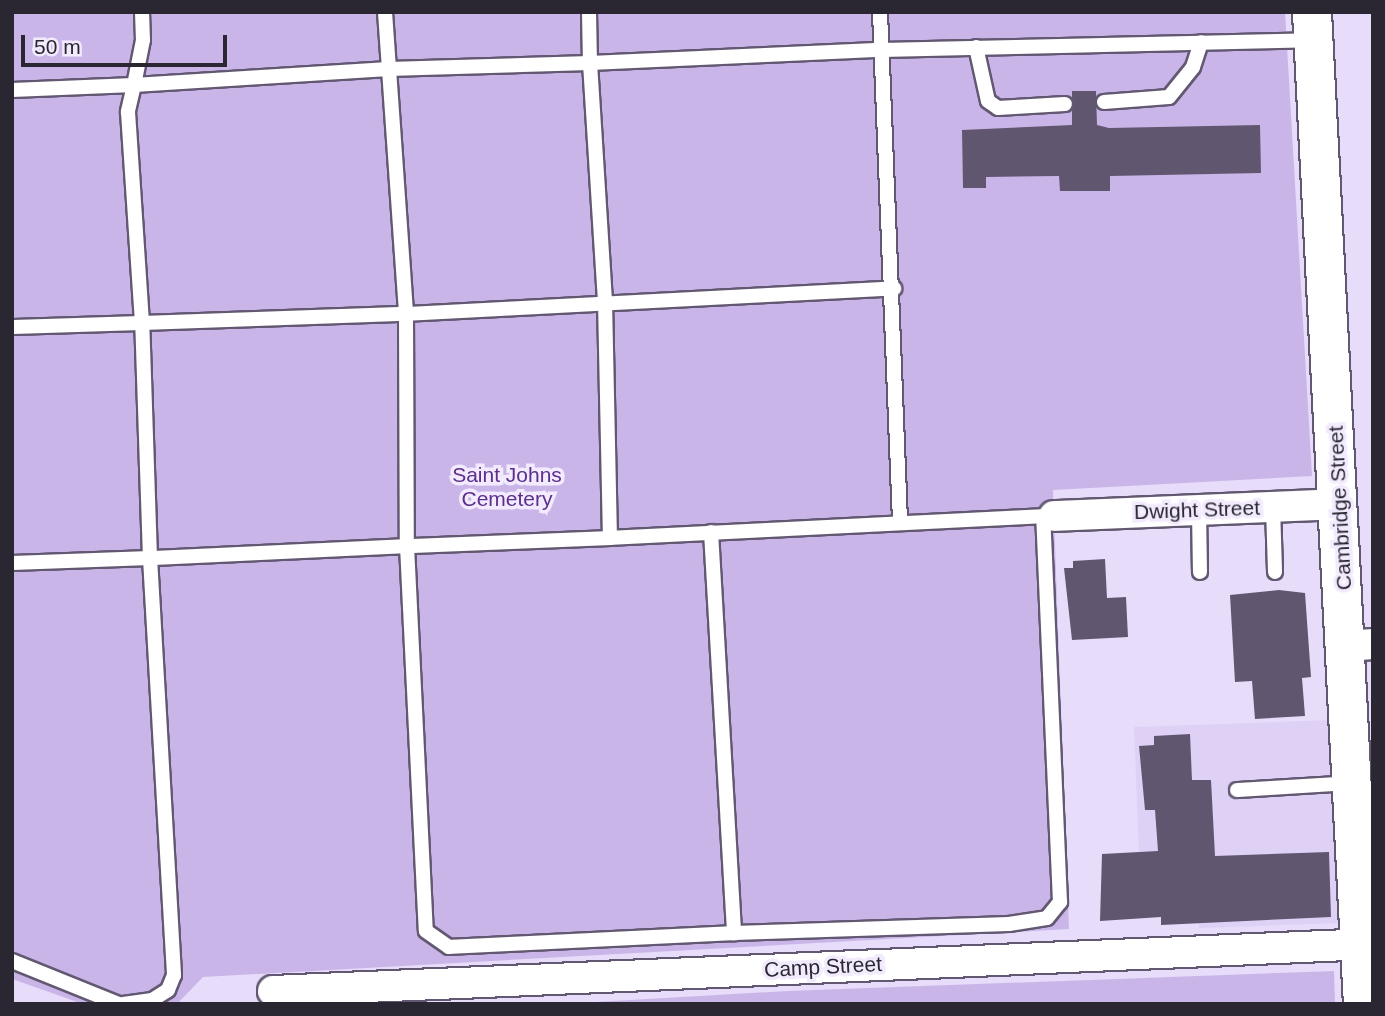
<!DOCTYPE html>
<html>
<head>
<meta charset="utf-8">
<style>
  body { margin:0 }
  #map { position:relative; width:1385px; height:1016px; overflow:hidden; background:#e7dcfa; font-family:Arial,sans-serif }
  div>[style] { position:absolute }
  .built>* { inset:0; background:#dfd0f6 }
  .green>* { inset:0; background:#cab5e8 }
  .building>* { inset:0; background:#615670 }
  .roads { filter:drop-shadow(2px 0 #635872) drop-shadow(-2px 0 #635872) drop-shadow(0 2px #635872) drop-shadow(0 -2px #635872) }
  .service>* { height:14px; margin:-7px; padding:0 7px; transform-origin:7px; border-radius:7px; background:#fff }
  .minor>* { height:30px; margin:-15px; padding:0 15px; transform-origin:15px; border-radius:15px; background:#fff }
  .primary>* { height:38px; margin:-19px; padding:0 19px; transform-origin:19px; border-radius:19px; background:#fff }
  span { translate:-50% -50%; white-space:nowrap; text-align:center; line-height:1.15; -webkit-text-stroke:7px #f2ebfe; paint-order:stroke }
  .park-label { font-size:21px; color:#5d2e8d }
  .street-label { font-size:21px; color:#2b2732 }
  .frame { position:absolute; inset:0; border:14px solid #2b2732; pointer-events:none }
  .scale { position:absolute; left:21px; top:35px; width:206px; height:32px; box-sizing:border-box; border:4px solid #2b2732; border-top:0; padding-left:9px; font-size:21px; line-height:24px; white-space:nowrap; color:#2b2732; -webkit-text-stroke:5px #f2ebfe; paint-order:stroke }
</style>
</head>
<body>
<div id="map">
  <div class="built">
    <i style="clip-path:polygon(1333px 720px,1341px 923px,1199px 928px,1196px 851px,1139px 853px,1134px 727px)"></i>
  </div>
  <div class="green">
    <i style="clip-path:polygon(12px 12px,1285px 12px,1312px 476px,1053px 490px,1069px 929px,203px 977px,177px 1004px,83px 1004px,12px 979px)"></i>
    <i style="clip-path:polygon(1334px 971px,1335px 1004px,561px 1004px,788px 991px)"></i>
  </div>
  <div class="building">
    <i style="clip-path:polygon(1072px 91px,1096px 91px,1097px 125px,1109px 128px,1260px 125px,1261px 173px,1110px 176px,1110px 191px,1060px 191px,1059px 176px,986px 177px,986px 188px,963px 188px,962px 130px,1072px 125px)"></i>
    <i style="clip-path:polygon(1105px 559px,1107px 598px,1126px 597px,1128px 637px,1072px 640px,1064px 568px,1073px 568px,1073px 561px)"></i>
    <i style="clip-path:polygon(1279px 590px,1305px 593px,1311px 677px,1302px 678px,1305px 716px,1255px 719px,1252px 681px,1235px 682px,1230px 595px)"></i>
    <i style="clip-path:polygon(1190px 734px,1192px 780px,1211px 780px,1215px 856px,1329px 852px,1331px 917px,1161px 925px,1161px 917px,1100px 921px,1102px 854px,1158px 851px,1155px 810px,1145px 810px,1139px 746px,1154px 745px,1154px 736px)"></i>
  </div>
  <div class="roads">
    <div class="service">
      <i style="left:142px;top:12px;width:28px;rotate:88deg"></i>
      <i style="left:143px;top:40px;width:46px;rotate:101.3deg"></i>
      <i style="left:134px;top:85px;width:255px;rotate:-3.6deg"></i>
      <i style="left:388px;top:69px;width:202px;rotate:-1.7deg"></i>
      <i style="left:590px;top:63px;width:238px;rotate:86.4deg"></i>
      <i style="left:605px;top:301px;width:237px;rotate:88.8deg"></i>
      <i style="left:610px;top:538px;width:203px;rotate:177.7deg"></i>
      <i style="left:407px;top:546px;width:385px;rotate:87.2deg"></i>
      <i style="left:426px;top:931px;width:28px;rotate:35deg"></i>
      <i style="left:449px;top:947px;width:285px;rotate:-2.8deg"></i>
      <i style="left:385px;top:12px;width:303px;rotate:86deg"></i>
      <i style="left:406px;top:314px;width:232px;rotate:89.8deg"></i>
      <i style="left:407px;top:546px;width:257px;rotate:177.3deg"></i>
      <i style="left:150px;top:558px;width:235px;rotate:-91.9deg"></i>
      <i style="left:142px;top:323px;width:264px;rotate:-2deg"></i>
      <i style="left:406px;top:314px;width:489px;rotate:-3deg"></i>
      <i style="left:589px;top:12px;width:51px;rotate:88.9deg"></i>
      <i style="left:590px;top:63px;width:291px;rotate:-2.6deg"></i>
      <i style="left:881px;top:50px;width:430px;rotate:-1.3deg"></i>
      <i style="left:880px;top:12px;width:509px;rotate:87.75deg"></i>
      <i style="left:976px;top:47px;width:55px;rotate:77.5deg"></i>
      <i style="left:988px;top:101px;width:12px;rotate:35deg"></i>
      <i style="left:998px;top:108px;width:67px;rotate:-3.4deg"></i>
      <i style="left:12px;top:90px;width:122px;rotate:-2.3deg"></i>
      <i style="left:134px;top:85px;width:28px;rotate:103deg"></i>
      <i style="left:128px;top:112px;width:211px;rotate:86.2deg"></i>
      <i style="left:142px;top:323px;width:130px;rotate:178.2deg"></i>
      <i style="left:1104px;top:102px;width:65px;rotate:-4.4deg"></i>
      <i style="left:1169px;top:97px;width:38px;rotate:-51deg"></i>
      <i style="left:1193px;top:67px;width:26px;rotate:-72deg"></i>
      <i style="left:1273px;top:507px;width:65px;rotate:88.2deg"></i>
      <i style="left:1199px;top:510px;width:62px;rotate:89.1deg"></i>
      <i style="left:711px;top:532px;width:402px;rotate:86.7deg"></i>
      <i style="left:734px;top:933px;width:275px;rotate:-1.9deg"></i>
      <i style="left:1009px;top:924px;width:38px;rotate:-9deg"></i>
      <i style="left:1047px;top:918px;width:21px;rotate:-51deg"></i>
      <i style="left:1060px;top:902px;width:385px;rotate:-92.5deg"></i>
      <i style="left:610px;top:538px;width:440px;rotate:-2.9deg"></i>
      <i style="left:12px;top:563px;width:138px;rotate:-2.1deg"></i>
      <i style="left:150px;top:558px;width:418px;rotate:86.7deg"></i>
      <i style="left:174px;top:975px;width:16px;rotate:112deg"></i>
      <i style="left:168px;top:990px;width:19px;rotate:148deg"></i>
      <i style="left:152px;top:1000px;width:29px;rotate:172deg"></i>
      <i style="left:1237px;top:790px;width:114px;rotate:-3.5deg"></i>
      <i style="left:12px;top:961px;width:115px;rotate:21.9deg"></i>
    </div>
    <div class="minor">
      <i style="left:1054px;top:516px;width:285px;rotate:-2.4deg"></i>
      <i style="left:1346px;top:646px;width:27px;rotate:-4deg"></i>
      <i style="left:273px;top:991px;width:1101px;rotate:-2.45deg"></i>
    </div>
    <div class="primary">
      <i style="left:1312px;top:12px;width:993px;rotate:87.06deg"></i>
    </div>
  </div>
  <div class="park-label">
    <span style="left:507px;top:487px">Saint Johns<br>Cemetery</span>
  </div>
  <div class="street-label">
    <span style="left:1340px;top:508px;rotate:-93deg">Cambridge Street</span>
    <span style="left:1197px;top:510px;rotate:-2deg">Dwight Street</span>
    <span style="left:823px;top:967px;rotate:-3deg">Camp Street</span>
  </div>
  <div class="frame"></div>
  <div class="scale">50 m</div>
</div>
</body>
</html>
